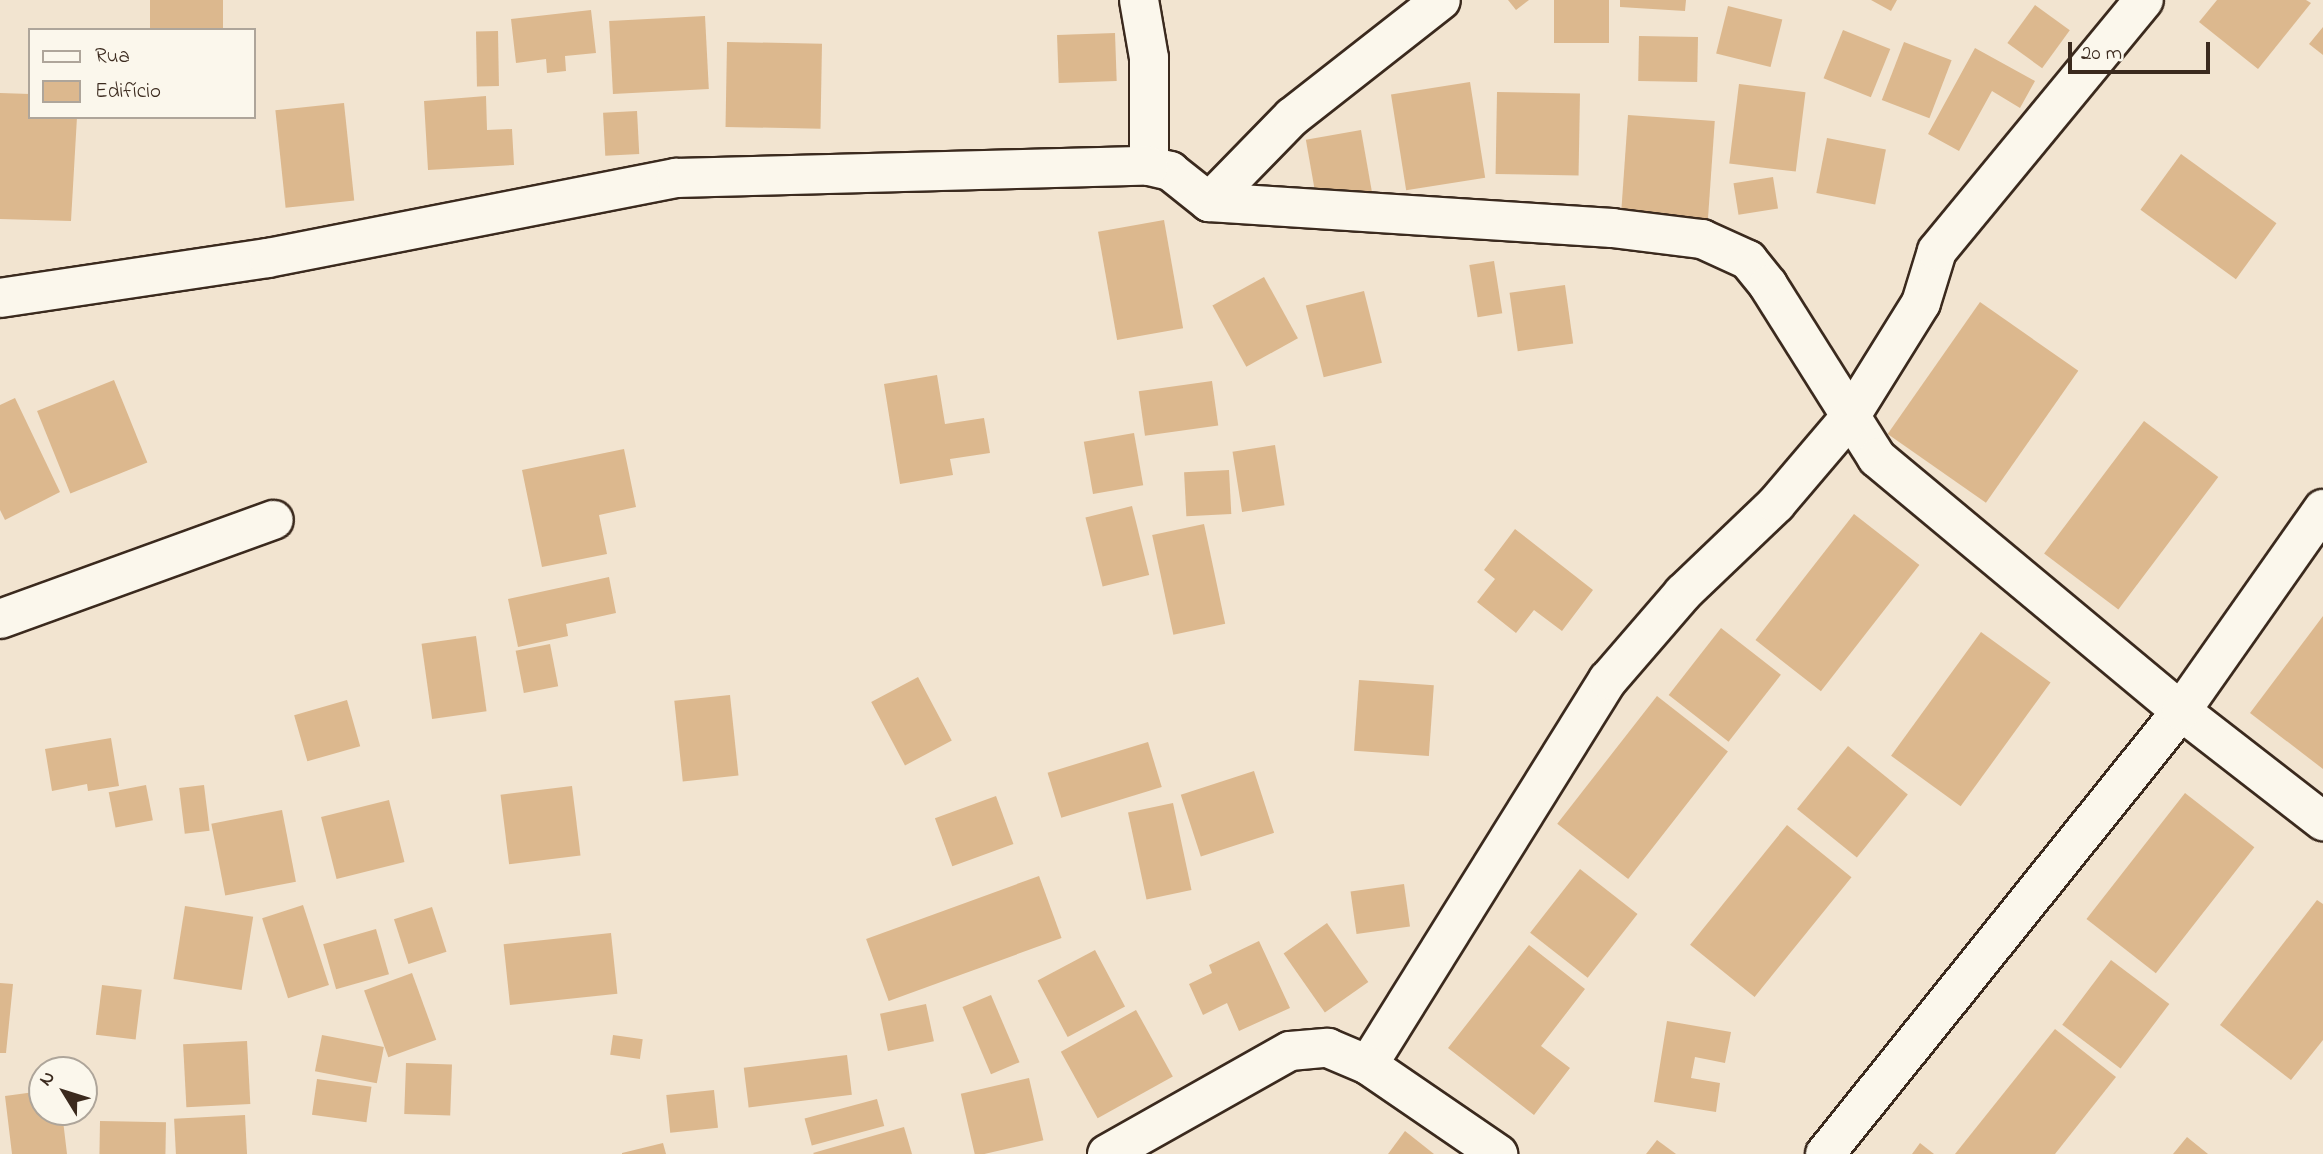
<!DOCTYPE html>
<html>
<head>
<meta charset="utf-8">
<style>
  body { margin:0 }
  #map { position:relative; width:2323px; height:1154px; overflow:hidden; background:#f2e4d0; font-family:"Indie Flower",sans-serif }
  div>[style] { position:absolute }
  .building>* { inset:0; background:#dcb88e; transform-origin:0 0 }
  .roads { filter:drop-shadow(2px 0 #3b2a1e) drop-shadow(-2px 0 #3b2a1e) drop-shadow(0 2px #3b2a1e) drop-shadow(0 -2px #3b2a1e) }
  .minor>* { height:38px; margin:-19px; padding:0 19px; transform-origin:19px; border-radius:19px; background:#fbf7ec }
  span { translate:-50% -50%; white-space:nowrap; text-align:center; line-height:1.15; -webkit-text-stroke:6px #fbf7ec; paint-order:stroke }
  .legend { position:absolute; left:28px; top:28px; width:228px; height:91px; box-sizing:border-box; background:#fbf7ec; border:2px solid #aea59a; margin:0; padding:9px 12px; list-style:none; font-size:21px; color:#3b2a1e }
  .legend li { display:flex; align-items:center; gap:14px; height:35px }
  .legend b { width:35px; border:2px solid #aea59a }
  .north { position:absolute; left:28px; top:1056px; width:70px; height:70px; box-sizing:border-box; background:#fbf7ec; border:2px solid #aea59a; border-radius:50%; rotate:308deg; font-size:19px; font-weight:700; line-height:28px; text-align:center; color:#3b2a1e }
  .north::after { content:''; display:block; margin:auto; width:24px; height:32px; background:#3b2a1e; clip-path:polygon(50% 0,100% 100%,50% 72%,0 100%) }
  .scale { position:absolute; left:2068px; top:42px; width:142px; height:32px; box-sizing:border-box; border:4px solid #3b2a1e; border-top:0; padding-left:9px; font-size:21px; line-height:24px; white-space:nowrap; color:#3b2a1e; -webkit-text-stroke:5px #fbf7ec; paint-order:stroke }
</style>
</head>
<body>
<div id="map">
  <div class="building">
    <i style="left:150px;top:0;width:73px;height:30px"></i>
    <i style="clip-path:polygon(1508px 0,1529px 0,1516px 10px)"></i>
    <i style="left:1554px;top:0;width:55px;height:43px"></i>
    <i style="clip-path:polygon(1620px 0,1686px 0,1685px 11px,1620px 7px)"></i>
    <i style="clip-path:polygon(1871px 0,1897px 0,1891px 11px)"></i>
    <i style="clip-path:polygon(2217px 0,2306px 0,2311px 3px,2258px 69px,2199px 22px)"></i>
    <i style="left:2035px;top:5px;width:43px;height:47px;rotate:36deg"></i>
    <i style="left:1728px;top:6px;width:56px;height:49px;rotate:14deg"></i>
    <i style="clip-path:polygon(591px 10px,596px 53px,565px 56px,566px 71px,547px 73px,546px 59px,516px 63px,511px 19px)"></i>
    <i style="left:705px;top:16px;width:73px;height:96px;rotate:87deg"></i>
    <i style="clip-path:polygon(2323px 27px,2323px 55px,2309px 44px)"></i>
    <i style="left:1843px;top:30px;width:51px;height:52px;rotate:22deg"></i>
    <i style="left:498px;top:31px;width:55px;height:22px;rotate:89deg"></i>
    <i style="left:1115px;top:33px;width:48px;height:58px;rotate:88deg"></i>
    <i style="left:1639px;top:36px;width:59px;height:45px;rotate:1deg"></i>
    <i style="left:727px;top:42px;width:95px;height:85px;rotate:1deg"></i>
    <i style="left:1904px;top:42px;width:51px;height:62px;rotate:21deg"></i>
    <i style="clip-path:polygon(1975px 48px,2035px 81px,2020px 108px,1992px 91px,1959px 151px,1928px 134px)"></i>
    <i style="left:1470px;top:82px;width:97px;height:80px;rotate:81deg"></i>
    <i style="left:1739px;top:84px;width:67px;height:80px;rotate:7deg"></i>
    <i style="left:1497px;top:92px;width:83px;height:82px;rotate:1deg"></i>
    <i style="clip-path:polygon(0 93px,30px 94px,30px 117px,77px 117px,71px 221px,0 219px)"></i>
    <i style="clip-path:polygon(486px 96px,487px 130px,512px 129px,514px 165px,428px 170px,424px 101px)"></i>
    <i style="left:344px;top:103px;width:98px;height:69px;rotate:84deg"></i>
    <i style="left:637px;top:111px;width:43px;height:34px;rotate:87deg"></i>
    <i style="left:1628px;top:115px;width:87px;height:103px;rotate:4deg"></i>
    <i style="left:1361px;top:130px;width:63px;height:56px;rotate:80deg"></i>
    <i style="left:1827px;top:138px;width:60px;height:56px;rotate:11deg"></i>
    <i style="left:2181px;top:154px;width:118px;height:69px;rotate:36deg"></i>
    <i style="left:1773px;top:177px;width:32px;height:40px;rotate:81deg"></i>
    <i style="left:1164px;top:220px;width:110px;height:67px;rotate:80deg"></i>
    <i style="left:1494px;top:261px;width:53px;height:25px;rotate:81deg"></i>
    <i style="left:1264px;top:277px;width:70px;height:59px;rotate:61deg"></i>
    <i style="left:1565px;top:285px;width:59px;height:56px;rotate:82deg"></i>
    <i style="left:1364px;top:291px;width:74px;height:60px;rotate:76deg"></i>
    <i style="left:1980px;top:302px;width:120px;height:161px;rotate:35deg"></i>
    <i style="clip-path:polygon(937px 375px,945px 424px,984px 418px,990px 453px,950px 459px,953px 475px,900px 484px,884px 384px)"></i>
    <i style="left:114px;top:380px;width:89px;height:83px;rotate:68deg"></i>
    <i style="left:1212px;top:381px;width:45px;height:74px;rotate:82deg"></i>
    <i style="clip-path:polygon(15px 398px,60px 492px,5px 520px,0 510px,0 405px)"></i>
    <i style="left:2144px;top:421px;width:93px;height:166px;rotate:37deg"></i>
    <i style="left:1134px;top:433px;width:53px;height:51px;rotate:80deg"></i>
    <i style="left:1275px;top:445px;width:61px;height:43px;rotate:81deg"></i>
    <i style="clip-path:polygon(624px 449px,636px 507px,599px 515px,607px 554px,542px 567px,522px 470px)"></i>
    <i style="left:1229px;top:470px;width:44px;height:45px;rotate:87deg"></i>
    <i style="left:1132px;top:506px;width:71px;height:48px;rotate:76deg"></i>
    <i style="left:1854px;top:514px;width:83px;height:160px;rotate:38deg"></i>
    <i style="left:1204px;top:524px;width:102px;height:53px;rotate:78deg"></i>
    <i style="clip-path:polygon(1515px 529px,1593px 590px,1562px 631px,1534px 610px,1516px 633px,1477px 602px,1495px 579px,1484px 570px)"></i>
    <i style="clip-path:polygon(609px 577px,616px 613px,566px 624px,568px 636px,518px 647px,508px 599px)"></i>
    <i style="clip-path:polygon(2323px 616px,2323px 769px,2250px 713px)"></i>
    <i style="left:1721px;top:628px;width:76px;height:85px;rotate:38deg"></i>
    <i style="left:1981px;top:632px;width:86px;height:153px;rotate:36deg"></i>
    <i style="left:476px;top:636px;width:76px;height:55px;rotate:82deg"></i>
    <i style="left:550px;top:644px;width:43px;height:35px;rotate:79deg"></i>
    <i style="left:918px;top:677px;width:72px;height:53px;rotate:62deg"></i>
    <i style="left:1359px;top:680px;width:75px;height:71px;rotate:4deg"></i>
    <i style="left:730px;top:695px;width:81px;height:56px;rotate:84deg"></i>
    <i style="left:1657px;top:696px;width:90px;height:162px;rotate:38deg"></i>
    <i style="left:347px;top:700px;width:48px;height:55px;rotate:74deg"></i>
    <i style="clip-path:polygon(111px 738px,119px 786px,88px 791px,87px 784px,52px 791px,45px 749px)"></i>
    <i style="left:1148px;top:742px;width:47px;height:105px;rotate:73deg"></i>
    <i style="left:1848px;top:746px;width:77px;height:81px;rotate:39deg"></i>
    <i style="left:1254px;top:771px;width:65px;height:77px;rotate:72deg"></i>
    <i style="left:146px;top:785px;width:36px;height:38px;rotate:79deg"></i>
    <i style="left:204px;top:785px;width:46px;height:25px;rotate:83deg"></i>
    <i style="left:572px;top:786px;width:70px;height:72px;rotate:83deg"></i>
    <i style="left:2185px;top:793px;width:88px;height:160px;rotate:38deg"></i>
    <i style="left:996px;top:796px;width:51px;height:65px;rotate:70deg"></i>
    <i style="left:389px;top:800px;width:64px;height:70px;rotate:76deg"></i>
    <i style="left:1173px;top:803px;width:89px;height:46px;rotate:78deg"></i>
    <i style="left:282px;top:810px;width:73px;height:72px;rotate:79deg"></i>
    <i style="left:1787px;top:825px;width:83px;height:154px;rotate:39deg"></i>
    <i style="left:1580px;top:869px;width:73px;height:81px;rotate:38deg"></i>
    <i style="left:1039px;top:876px;width:66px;height:184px;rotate:70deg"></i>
    <i style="left:1404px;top:884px;width:43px;height:54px;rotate:82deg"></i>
    <i style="clip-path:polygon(2317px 900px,2323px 904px,2323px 1040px,2291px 1080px,2220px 1025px)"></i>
    <i style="left:303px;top:905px;width:84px;height:43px;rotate:72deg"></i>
    <i style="left:185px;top:906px;width:69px;height:74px;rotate:9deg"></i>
    <i style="left:432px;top:907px;width:47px;height:40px;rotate:72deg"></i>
    <i style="left:1327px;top:923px;width:72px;height:53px;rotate:55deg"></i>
    <i style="left:376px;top:929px;width:47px;height:55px;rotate:74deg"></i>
    <i style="left:611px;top:933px;width:61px;height:108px;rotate:84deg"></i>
    <i style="clip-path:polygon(1259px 941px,1290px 1008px,1239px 1031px,1227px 1003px,1203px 1015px,1189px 984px,1212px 973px,1209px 965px)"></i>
    <i style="clip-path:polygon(1529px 945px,1585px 989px,1541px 1046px,1570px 1068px,1534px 1115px,1448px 1048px)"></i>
    <i style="left:1095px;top:950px;width:64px;height:65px;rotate:62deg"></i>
    <i style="left:2111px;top:960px;width:73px;height:81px;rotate:37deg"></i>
    <i style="left:412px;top:973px;width:71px;height:51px;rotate:70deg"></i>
    <i style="clip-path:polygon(0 983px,13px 984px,6px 1053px,0 1053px)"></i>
    <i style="left:102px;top:985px;width:40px;height:50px;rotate:7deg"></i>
    <i style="left:991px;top:995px;width:73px;height:31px;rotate:67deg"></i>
    <i style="left:926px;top:1004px;width:38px;height:47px;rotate:78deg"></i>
    <i style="left:1136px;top:1010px;width:76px;height:86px;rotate:61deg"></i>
    <i style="clip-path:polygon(1667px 1021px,1731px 1032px,1725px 1063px,1695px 1057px,1691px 1078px,1720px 1083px,1716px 1112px,1654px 1102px)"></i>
    <i style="clip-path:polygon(2055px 1029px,2116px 1077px,2055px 1154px,1955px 1154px)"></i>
    <i style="left:322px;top:1035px;width:63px;height:37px;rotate:11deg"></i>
    <i style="left:613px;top:1035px;width:30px;height:20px;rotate:8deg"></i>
    <i style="left:247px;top:1041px;width:63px;height:64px;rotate:87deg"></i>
    <i style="left:847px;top:1055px;width:40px;height:104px;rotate:83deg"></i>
    <i style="left:406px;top:1063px;width:46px;height:51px;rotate:2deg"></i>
    <i style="left:1029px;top:1078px;width:64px;height:70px;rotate:77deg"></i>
    <i style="left:317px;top:1079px;width:55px;height:36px;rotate:8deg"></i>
    <i style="left:714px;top:1090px;width:38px;height:48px;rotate:84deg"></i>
    <i style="clip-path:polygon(42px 1091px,42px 1112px,62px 1112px,67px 1154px,12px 1154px,5px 1096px)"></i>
    <i style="left:877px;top:1099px;width:28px;height:75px;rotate:75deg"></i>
    <i style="left:245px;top:1115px;width:39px;height:71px;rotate:87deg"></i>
    <i style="left:100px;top:1121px;width:66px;height:33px;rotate:1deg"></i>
    <i style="clip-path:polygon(904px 1127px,912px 1154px,814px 1154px,813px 1153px)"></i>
    <i style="clip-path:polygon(1405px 1131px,1434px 1154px,1388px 1154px)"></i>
    <i style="clip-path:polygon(2187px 1137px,2208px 1154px,2173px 1154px)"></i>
    <i style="clip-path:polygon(1657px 1140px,1676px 1154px,1646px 1154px)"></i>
    <i style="clip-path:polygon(663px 1143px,666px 1154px,622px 1154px,622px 1153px)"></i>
    <i style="clip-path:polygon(1920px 1143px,1934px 1154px,1912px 1154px)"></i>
  </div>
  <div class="roads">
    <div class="minor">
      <i style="left:1139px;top:0;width:59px;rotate:80.2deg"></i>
      <i style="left:1149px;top:58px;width:108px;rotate:90deg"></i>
      <i style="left:1149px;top:166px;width:22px;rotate:13deg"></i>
      <i style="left:1170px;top:171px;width:50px;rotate:38.5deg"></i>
      <i style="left:1209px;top:202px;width:119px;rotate:-45.7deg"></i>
      <i style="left:1292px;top:117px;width:189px;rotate:-38.1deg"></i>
      <i style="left:1209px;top:202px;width:404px;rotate:3.7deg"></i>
      <i style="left:1612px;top:228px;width:91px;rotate:7deg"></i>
      <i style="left:1702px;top:239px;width:51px;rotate:24.5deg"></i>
      <i style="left:1748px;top:260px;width:32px;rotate:51deg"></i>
      <i style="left:1768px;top:285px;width:204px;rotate:57.8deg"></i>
      <i style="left:1877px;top:458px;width:396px;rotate:39.8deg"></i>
      <i style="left:2181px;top:711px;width:180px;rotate:37.8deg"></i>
      <i style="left:0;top:298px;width:271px;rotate:-8.5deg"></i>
      <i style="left:268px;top:258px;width:416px;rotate:-11.1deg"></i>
      <i style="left:676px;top:178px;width:473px;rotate:-1.5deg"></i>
      <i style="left:0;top:619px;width:291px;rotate:-19.9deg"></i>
      <i style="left:1368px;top:1065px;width:454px;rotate:-58.1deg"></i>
      <i style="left:1608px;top:680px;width:115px;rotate:-49.2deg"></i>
      <i style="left:1683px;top:593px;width:129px;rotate:-43.7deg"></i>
      <i style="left:1776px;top:504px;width:114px;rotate:-49.6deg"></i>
      <i style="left:1850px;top:417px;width:134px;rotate:-58.1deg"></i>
      <i style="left:1921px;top:303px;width:54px;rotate:-72.9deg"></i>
      <i style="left:1937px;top:251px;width:325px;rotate:-50.5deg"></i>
      <i style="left:1107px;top:1154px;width:210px;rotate:-29.4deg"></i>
      <i style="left:1290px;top:1051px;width:38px;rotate:-5deg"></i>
      <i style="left:1328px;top:1048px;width:43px;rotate:23deg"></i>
      <i style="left:1368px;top:1065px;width:158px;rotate:34.4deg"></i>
      <i style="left:1825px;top:1154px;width:568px;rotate:-51.21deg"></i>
      <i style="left:2181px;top:711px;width:247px;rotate:-54.9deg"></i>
    </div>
  </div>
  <ul class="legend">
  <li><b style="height:9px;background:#fbf7ec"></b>Rua</li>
  <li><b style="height:19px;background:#dcb88e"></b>Edifício</li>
  </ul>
  <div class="north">N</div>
  <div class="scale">20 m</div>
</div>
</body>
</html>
